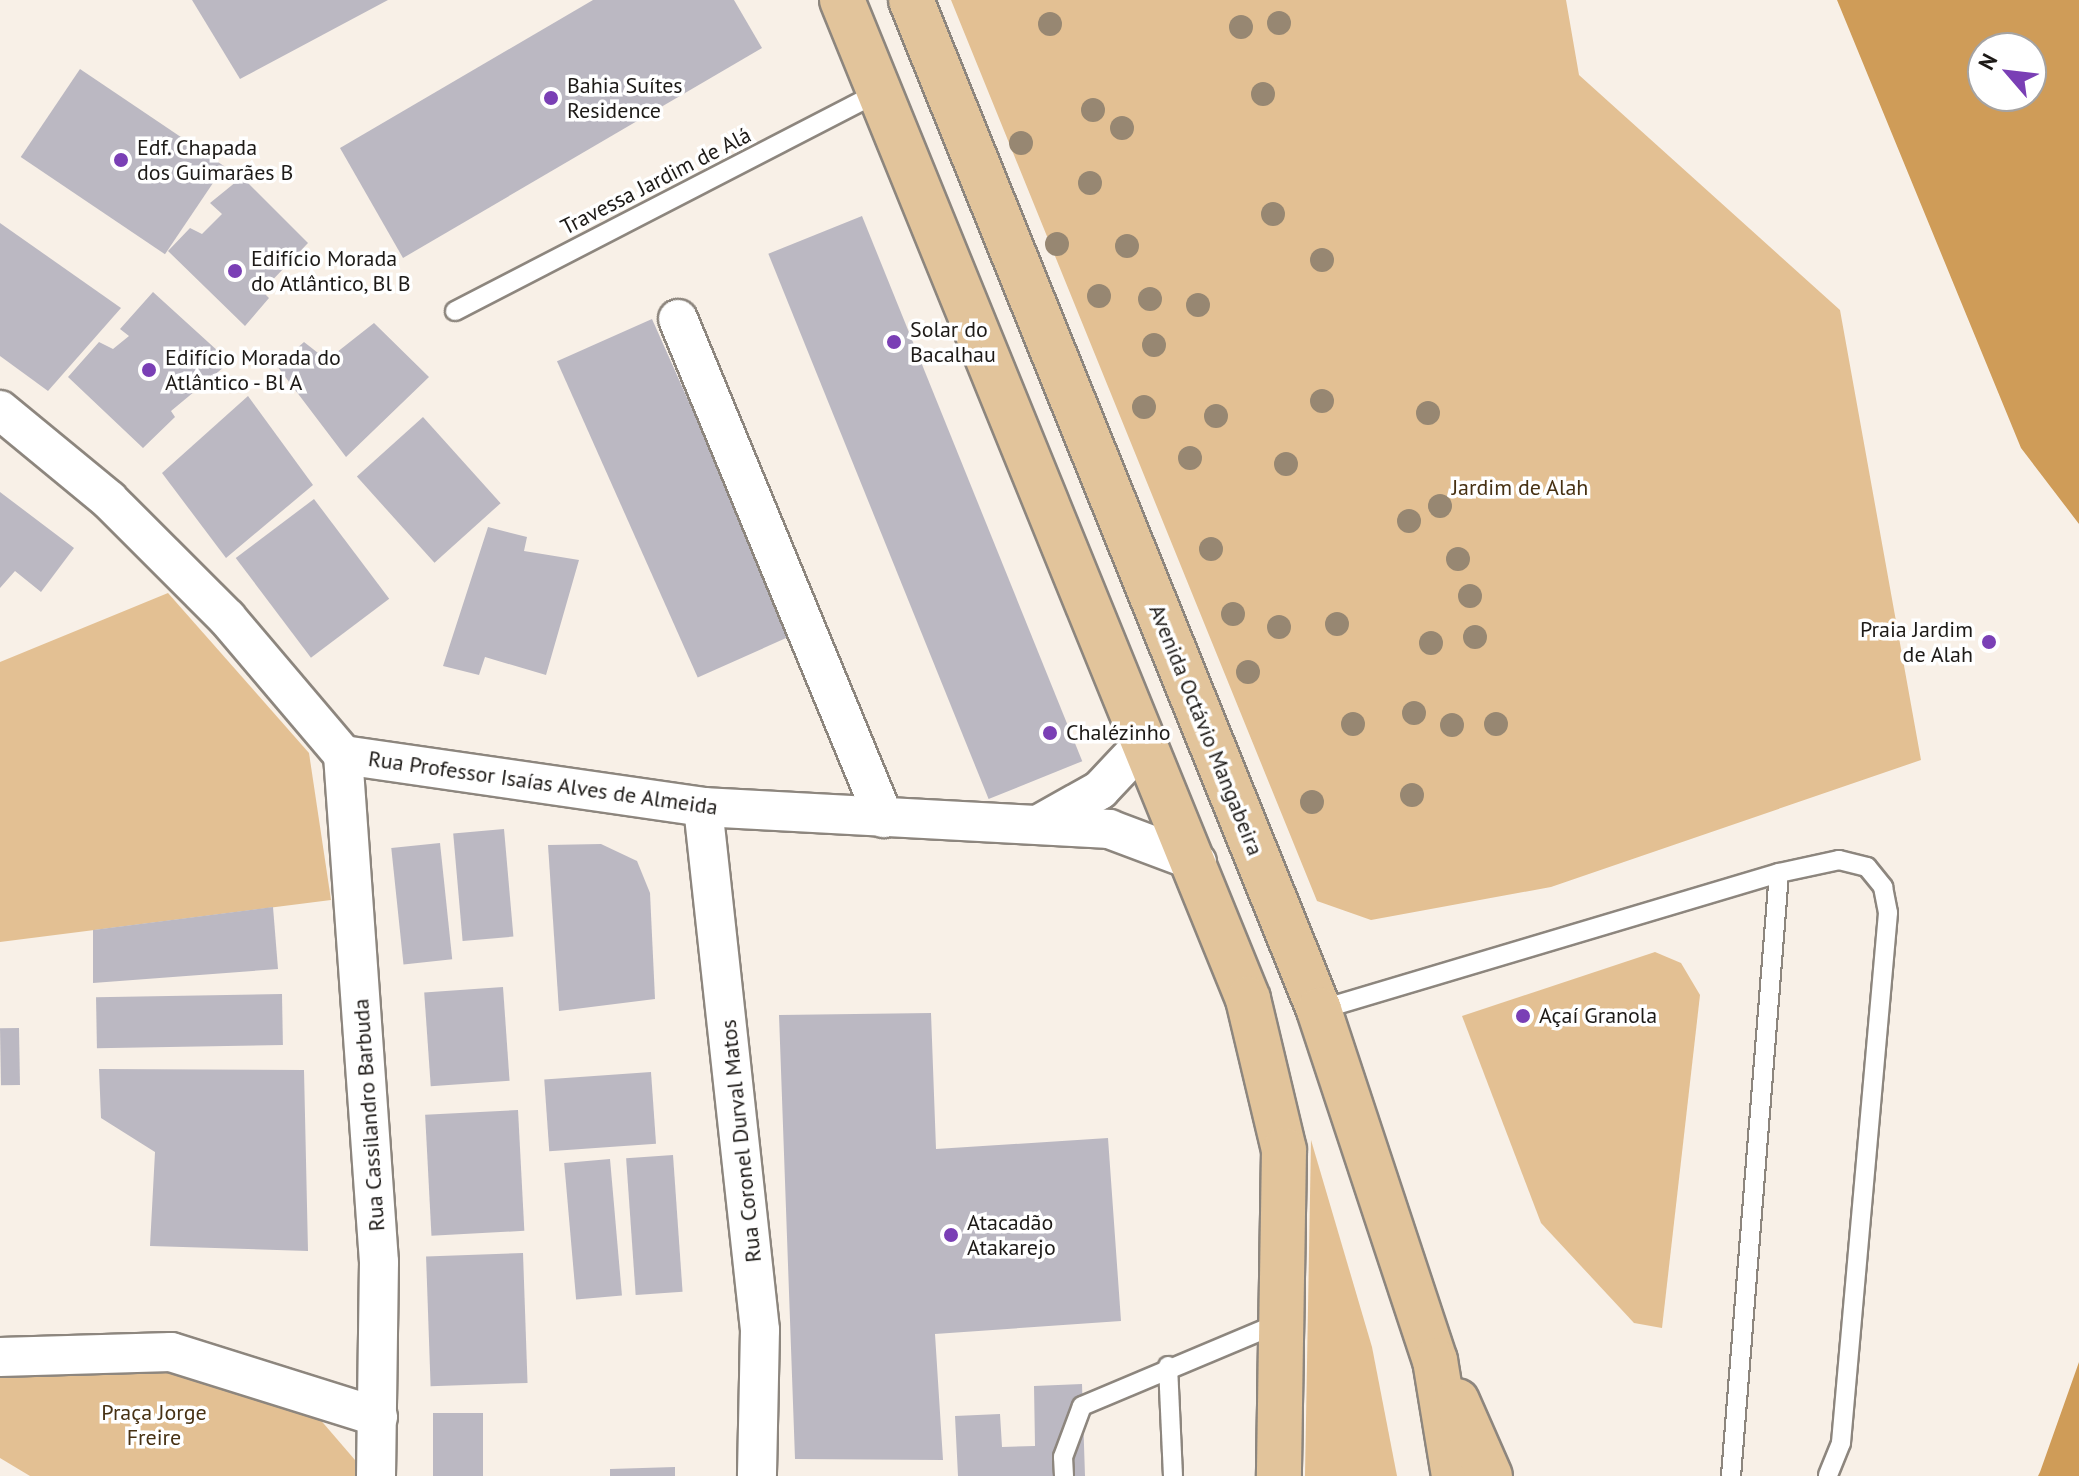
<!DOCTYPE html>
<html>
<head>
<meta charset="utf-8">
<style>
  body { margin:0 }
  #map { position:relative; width:2079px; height:1476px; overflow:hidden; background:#f8f0e7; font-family:"PT Sans",sans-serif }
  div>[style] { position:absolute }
  .green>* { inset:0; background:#e3c093 }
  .water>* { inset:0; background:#cf9c58 }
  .building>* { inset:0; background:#bbb8c2; transform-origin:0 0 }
  .roads { filter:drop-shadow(2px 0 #8d867e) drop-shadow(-2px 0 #8d867e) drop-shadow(0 2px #8d867e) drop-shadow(0 -2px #8d867e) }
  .service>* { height:18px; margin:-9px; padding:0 9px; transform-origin:9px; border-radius:9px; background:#fff }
  .minor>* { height:38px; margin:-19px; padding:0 19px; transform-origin:19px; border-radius:19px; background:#fff }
  .primary>* { height:44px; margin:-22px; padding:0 22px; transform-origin:22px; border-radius:22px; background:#e2c49b }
  .trees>* { width:24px; height:24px; margin:-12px; border-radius:50%; background:#978772 }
  .dots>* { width:22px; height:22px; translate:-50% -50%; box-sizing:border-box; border:4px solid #fff; border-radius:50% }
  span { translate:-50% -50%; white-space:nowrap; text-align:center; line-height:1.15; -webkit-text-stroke:7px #fff; paint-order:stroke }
  .poi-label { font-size:22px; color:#1d1a17 }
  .left { translate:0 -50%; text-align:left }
  .right { translate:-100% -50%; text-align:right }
  .street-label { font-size:22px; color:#1d1a17 }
  .park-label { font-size:22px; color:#473113 }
  .north { position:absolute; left:1967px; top:32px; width:80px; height:80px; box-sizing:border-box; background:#fff; border:2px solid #a5a3a2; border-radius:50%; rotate:298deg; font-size:22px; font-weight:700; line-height:32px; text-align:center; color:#1d1a17 }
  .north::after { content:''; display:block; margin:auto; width:28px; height:36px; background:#7a3fb5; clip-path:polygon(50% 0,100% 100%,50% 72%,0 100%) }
</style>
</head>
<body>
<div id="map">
  <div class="green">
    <i style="clip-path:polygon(951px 0,1566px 0,1579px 75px,1840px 310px,1921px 760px,1551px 887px,1371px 920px,1317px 901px)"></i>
    <i style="clip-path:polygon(168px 593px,309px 753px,331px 900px,0 942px,0 662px)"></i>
    <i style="clip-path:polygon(1655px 952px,1681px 963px,1700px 995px,1662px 1328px,1634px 1323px,1541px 1223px,1462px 1016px)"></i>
    <i style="clip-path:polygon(1311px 1140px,1372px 1347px,1397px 1476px,1305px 1476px)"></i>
    <i style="clip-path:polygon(169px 1371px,318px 1417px,355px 1460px,356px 1476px,30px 1476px,0 1458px,0 1378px)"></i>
  </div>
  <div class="water">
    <i style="clip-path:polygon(evenodd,1837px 0,2079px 0,2079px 524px,2021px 448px,1837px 0,2031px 48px,2031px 96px,1983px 96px,1983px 48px,2031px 48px)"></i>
    <i style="clip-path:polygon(2079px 1362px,2079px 1476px,2038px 1476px,2040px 1472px)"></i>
  </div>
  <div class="building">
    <i style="clip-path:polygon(192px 0,388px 0,240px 79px)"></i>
    <i style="clip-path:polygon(593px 0,734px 0,762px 48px,403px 258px,340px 148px)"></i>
    <i style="left:80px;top:69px;width:174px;height:106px;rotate:34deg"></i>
    <i style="clip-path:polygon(242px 177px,308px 243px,262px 291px,269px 298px,245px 326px,168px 251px,190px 228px,202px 234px,222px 214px,210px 203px)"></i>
    <i style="left:862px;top:216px;width:588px;height:101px;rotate:68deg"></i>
    <i style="clip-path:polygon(0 223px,121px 308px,48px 391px,0 356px)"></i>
    <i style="clip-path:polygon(153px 292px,230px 362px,171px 411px,175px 417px,143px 448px,68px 377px,99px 342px,113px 349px,129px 336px,120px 329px)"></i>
    <i style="left:652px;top:319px;width:346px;height:104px;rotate:66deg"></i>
    <i style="clip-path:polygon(374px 323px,429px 377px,346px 457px,277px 366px,304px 342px,327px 360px)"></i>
    <i style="clip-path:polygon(248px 396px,313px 485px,226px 558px,162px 473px)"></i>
    <i style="left:423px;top:417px;width:116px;height:89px;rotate:48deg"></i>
    <i style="clip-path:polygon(0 492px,74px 548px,41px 592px,15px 571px,0 588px)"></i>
    <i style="left:314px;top:499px;width:125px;height:98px;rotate:53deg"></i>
    <i style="clip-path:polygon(488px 527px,527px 537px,524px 551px,579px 560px,546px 675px,485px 657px,479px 675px,443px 666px)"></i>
    <i style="left:504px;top:829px;width:108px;height:51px;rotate:85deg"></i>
    <i style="left:440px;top:843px;width:117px;height:49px;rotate:84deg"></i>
    <i style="clip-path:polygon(601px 844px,637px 861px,650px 893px,655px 999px,559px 1011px,548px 845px)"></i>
    <i style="clip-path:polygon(273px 907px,278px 969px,93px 983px,93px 930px)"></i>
    <i style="left:503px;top:987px;width:94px;height:79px;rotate:86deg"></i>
    <i style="left:282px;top:994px;width:51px;height:186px;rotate:89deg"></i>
    <i style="clip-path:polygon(931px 1013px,936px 1149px,1108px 1138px,1121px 1321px,935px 1334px,943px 1460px,795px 1459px,779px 1015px)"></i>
    <i style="left:19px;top:1028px;width:57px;height:19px;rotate:89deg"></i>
    <i style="clip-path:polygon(99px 1069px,304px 1070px,308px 1251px,150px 1246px,155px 1152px,101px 1118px)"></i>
    <i style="left:651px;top:1072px;width:72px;height:107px;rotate:86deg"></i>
    <i style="left:518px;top:1110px;width:121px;height:93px;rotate:87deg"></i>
    <i style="left:673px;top:1155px;width:137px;height:47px;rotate:86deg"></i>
    <i style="left:610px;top:1159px;width:137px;height:46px;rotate:85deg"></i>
    <i style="left:523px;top:1253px;width:130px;height:97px;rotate:88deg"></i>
    <i style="clip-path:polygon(1082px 1384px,1085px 1476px,958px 1476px,955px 1416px,1000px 1414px,1002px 1447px,1035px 1446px,1034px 1386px)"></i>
    <i style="left:433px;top:1413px;width:50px;height:63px"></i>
    <i style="clip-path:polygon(675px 1467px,675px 1476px,610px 1476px,610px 1469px)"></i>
  </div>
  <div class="roads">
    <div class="service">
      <i style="left:455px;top:311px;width:476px;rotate:-27.3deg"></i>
      <i style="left:1779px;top:873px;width:61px;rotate:-12.2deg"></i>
      <i style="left:1839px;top:860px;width:29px;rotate:14deg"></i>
      <i style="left:1867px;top:867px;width:26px;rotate:51deg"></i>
      <i style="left:1883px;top:887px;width:26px;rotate:79deg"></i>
      <i style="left:1888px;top:913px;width:532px;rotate:95.07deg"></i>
      <i style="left:1841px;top:1443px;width:35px;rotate:112deg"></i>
      <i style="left:1319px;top:1010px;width:480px;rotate:-16.6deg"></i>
      <i style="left:1779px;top:873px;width:605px;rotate:94.55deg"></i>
      <i style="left:1168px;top:1366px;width:110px;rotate:87.4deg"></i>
      <i style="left:1064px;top:1476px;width:19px;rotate:-93deg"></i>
      <i style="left:1063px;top:1457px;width:54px;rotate:-69.6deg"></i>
      <i style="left:1082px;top:1406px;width:217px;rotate:-22.8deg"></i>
    </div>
    <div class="minor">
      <i style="left:678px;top:319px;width:540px;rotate:67.57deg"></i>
      <i style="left:0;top:410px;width:141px;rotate:39.5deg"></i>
      <i style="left:109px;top:500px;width:167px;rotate:45deg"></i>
      <i style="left:227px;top:618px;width:180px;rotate:49.7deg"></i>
      <i style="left:343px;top:755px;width:364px;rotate:8.2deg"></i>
      <i style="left:703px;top:807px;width:407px;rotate:3.1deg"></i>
      <i style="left:1109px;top:829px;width:94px;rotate:20.6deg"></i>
      <i style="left:343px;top:755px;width:508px;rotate:85.94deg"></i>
      <i style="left:379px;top:1262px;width:214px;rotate:90.8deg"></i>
      <i style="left:703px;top:807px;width:526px;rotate:83.78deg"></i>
      <i style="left:760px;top:1330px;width:146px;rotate:91.2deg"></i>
      <i style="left:1041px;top:823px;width:68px;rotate:-29.2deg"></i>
      <i style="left:1100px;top:790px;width:66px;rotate:-46.8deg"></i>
      <i style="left:0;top:1357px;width:171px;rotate:-1.7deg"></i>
      <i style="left:171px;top:1352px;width:217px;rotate:17.4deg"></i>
    </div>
    <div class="primary">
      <i style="left:842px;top:0;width:1078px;rotate:67.88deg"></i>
      <i style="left:1248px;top:999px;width:155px;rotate:76.6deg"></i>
      <i style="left:1284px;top:1150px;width:326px;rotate:90.9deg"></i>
      <i style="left:911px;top:0;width:1089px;rotate:68deg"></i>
      <i style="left:1319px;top:1010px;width:369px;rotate:71.7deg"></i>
      <i style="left:1435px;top:1360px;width:118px;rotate:80.7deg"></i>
      <i style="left:1457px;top:1401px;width:82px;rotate:66.3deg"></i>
    </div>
  </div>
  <div class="trees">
    <i style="left:1279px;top:23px"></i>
    <i style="left:1050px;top:24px"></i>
    <i style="left:1241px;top:27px"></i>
    <i style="left:1263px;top:94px"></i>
    <i style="left:1093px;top:110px"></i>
    <i style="left:1122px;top:128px"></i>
    <i style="left:1021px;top:143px"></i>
    <i style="left:1090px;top:183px"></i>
    <i style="left:1273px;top:214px"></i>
    <i style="left:1057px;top:244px"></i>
    <i style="left:1127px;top:246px"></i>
    <i style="left:1322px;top:260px"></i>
    <i style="left:1099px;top:296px"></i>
    <i style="left:1150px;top:299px"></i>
    <i style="left:1198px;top:305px"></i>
    <i style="left:1154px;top:345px"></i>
    <i style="left:1322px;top:401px"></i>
    <i style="left:1144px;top:407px"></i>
    <i style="left:1428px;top:413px"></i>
    <i style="left:1216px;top:416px"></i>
    <i style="left:1190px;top:458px"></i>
    <i style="left:1286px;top:464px"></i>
    <i style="left:1440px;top:506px"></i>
    <i style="left:1409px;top:521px"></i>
    <i style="left:1211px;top:549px"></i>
    <i style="left:1458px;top:559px"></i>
    <i style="left:1470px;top:596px"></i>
    <i style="left:1233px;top:614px"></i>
    <i style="left:1337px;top:624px"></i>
    <i style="left:1279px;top:627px"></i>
    <i style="left:1475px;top:637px"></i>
    <i style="left:1431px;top:643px"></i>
    <i style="left:1248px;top:672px"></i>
    <i style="left:1414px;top:713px"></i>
    <i style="left:1353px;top:724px"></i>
    <i style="left:1496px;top:724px"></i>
    <i style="left:1452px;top:725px"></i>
    <i style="left:1412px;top:795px"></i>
    <i style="left:1312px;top:802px"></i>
  </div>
  <div class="dots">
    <i style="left:551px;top:98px;background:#7a3fb5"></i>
    <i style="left:121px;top:160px;background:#7a3fb5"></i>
    <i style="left:235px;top:271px;background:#7a3fb5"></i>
    <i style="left:894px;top:342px;background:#7a3fb5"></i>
    <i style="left:149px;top:370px;background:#7a3fb5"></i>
    <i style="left:1989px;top:642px;background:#7a3fb5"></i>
    <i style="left:1050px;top:733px;background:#7a3fb5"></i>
    <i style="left:1523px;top:1016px;background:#7a3fb5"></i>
    <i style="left:951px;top:1235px;background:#7a3fb5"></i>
  </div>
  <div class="poi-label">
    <span class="left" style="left:567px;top:98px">Bahia Suítes<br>Residence</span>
    <span class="left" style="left:137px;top:160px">Edf. Chapada<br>dos Guimarães B</span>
    <span class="left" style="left:251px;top:271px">Edifício Morada<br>do Atlântico, Bl B</span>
    <span class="left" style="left:910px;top:342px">Solar do<br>Bacalhau</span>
    <span class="left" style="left:165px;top:370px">Edifício Morada do<br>Atlântico - Bl A</span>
    <span class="right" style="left:1973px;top:642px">Praia Jardim<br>de Alah</span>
    <span class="left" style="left:1066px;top:733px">Chalézinho</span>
    <span class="left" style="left:1539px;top:1016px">Açaí Granola</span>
    <span class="left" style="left:967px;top:1235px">Atacadão<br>Atakarejo</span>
  </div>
  <div class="street-label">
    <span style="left:656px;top:181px;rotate:-27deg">Travessa Jardim de Alá</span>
    <span style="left:1206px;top:730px;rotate:68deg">Avenida Octávio Mangabeira</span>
    <span style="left:543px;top:783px;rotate:8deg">Rua Professor Isaías Alves de Almeida</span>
    <span style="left:369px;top:1115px;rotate:-94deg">Rua Cassilandro Barbuda</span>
    <span style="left:741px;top:1141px;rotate:-96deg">Rua Coronel Durval Matos</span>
  </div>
  <div class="park-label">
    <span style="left:1520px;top:488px">Jardim de Alah</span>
    <span style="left:154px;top:1425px">Praça Jorge<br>Freire</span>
  </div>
  <div class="north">N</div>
</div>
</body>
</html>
